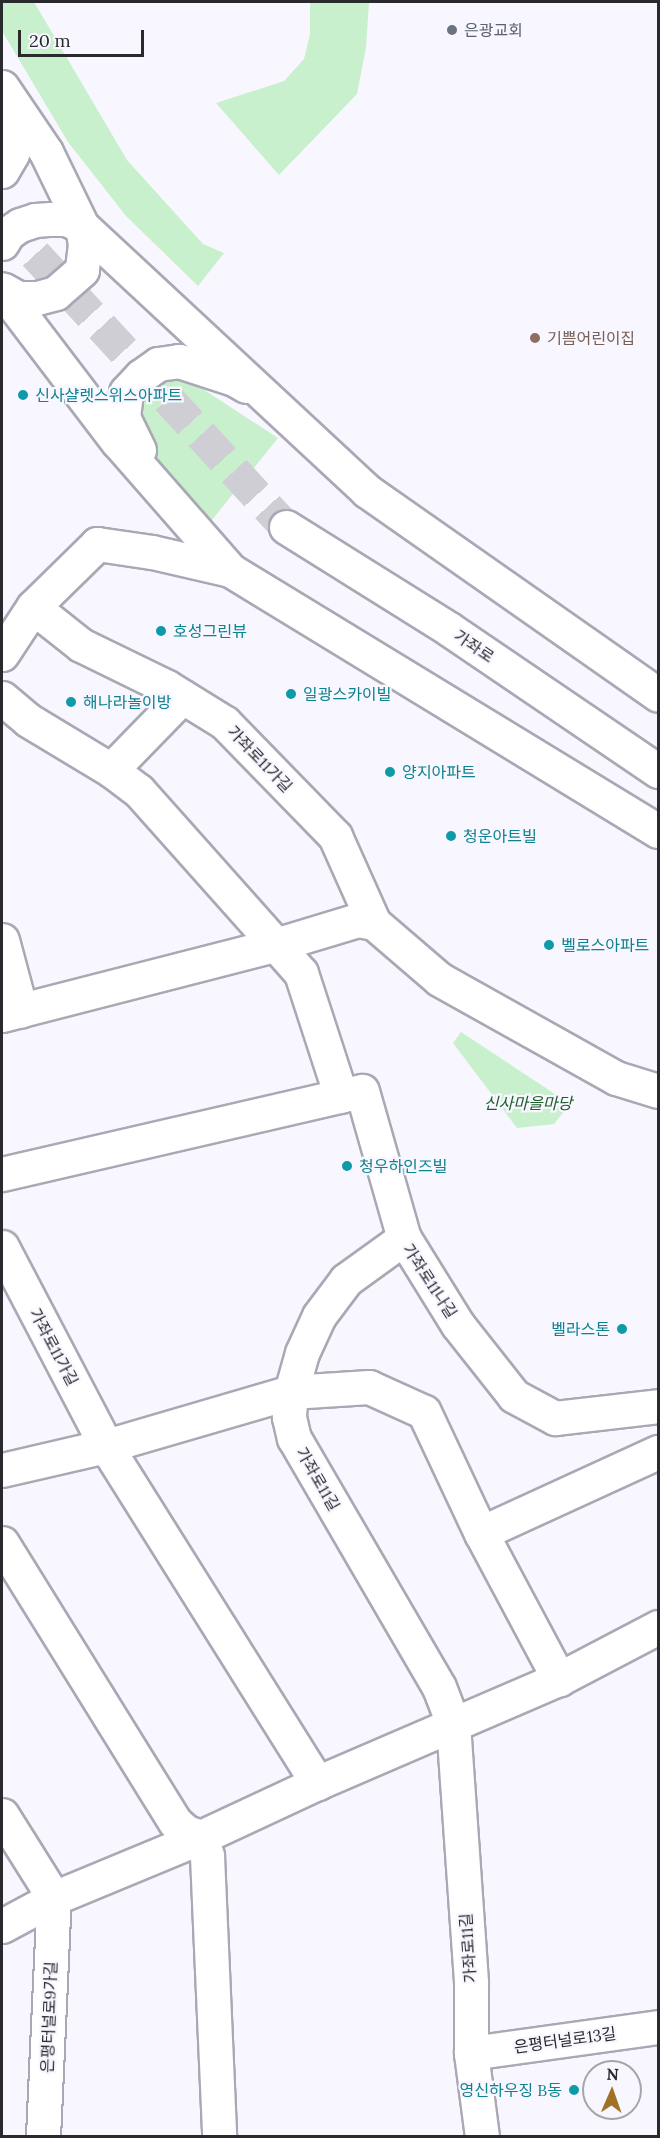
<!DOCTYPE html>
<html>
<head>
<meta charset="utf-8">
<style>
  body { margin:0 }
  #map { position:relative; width:660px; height:2138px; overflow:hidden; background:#f8f7ff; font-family:Lora,"Noto Sans KR",serif }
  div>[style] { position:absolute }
  .green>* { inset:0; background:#c8f0cc }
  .secondary-tunnel>* { height:33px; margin-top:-16.5px; transform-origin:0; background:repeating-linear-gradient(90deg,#cfced5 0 33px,transparent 0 49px) }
  .roads { filter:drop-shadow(2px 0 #a9a9b5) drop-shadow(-2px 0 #a9a9b5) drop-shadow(0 2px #a9a9b5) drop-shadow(0 -2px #a9a9b5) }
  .street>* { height:33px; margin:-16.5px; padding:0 16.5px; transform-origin:16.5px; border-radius:16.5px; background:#fff }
  .secondary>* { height:33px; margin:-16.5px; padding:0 16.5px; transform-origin:16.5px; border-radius:16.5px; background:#fff }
  .dots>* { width:16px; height:16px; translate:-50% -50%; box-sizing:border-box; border:3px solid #f8f7ff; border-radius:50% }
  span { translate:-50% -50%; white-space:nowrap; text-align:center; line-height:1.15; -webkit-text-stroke:4.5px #f8f7ff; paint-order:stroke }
  .worship-label { font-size:16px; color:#5b616d }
  .left { translate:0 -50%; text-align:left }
  .education-label { font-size:16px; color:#785e54 }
  .culture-label { font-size:16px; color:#0d838f }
  .right { translate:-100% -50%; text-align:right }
  .street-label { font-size:16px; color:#2a2a2e }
  .park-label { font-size:16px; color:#205d2d; font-style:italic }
  .frame { position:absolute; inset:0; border:3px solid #2a2a2e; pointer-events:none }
  .north { position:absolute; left:582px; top:2060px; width:60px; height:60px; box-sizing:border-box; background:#f8f7ff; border:2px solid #a6a5ab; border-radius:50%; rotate:2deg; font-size:16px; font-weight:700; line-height:24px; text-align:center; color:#2a2a2e }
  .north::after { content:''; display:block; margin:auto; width:21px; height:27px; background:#a17125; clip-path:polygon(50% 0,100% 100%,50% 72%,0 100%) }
  .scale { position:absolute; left:18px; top:30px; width:126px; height:27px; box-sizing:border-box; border:3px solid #2a2a2e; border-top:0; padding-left:8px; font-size:18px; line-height:21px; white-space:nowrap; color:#2a2a2e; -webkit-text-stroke:4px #f8f7ff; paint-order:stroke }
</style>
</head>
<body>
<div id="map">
  <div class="green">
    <i style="clip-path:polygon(2px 2px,34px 2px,127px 160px,203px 244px,224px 253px,198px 286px,126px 216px,68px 142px,2px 31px)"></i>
    <i style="clip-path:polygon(310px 2px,369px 2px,366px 48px,357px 94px,279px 175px,216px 103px,284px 81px,304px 59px,310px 34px)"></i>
    <i style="clip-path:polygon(189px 380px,278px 438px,208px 525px,159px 470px,139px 422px,145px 401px,161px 382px)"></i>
    <i style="clip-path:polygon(461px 1032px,570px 1104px,554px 1124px,517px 1128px,453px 1043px)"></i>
  </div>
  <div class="secondary-tunnel">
    <i style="left:2px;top:218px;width:420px;rotate:47.4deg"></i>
  </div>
  <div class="roads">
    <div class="street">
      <i style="left:33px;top:607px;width:61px;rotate:38.4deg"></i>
      <i style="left:81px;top:645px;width:96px;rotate:26deg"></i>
      <i style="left:167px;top:687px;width:68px;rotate:31.8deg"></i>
      <i style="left:225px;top:723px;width:158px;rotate:45.8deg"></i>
      <i style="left:335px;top:836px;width:95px;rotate:65.9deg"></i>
      <i style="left:374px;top:923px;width:86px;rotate:40.7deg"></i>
      <i style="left:439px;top:979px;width:203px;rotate:29.2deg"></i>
      <i style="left:616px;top:1078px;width:44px;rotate:17.2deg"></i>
      <i style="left:2px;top:654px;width:56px;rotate:-56.6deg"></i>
      <i style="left:33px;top:607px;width:90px;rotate:-44.5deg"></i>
      <i style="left:97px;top:544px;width:56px;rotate:8.3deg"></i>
      <i style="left:152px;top:552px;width:80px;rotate:13deg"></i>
      <i style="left:2px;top:698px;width:34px;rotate:40deg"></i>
      <i style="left:28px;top:720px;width:97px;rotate:31.1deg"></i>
      <i style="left:111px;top:770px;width:34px;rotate:37deg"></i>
      <i style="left:138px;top:790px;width:245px;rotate:48.3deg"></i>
      <i style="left:301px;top:973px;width:129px;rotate:72deg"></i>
      <i style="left:111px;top:770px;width:102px;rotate:-45.8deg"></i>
      <i style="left:2px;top:940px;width:73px;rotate:75deg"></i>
      <i style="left:2px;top:1015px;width:282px;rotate:-14.4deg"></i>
      <i style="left:275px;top:945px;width:87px;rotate:-16.8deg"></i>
      <i style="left:358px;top:920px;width:16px;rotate:11deg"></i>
      <i style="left:2px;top:1174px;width:369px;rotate:-13deg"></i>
      <i style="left:362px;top:1091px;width:153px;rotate:74.1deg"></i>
      <i style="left:404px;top:1238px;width:102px;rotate:58.2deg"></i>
      <i style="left:458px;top:1325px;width:90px;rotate:51.7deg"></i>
      <i style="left:514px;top:1396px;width:47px;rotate:28.2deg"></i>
      <i style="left:555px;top:1418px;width:104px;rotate:-6.6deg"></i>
      <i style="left:404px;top:1238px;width:72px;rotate:144.1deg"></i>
      <i style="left:346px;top:1280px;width:45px;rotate:126.9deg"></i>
      <i style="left:319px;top:1316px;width:41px;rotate:114.7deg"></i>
      <i style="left:302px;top:1353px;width:41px;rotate:105.8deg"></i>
      <i style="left:291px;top:1392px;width:25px;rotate:95deg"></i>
      <i style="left:289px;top:1417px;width:22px;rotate:77deg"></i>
      <i style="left:294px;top:1438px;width:288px;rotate:59.8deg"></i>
      <i style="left:439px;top:1687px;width:40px;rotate:69deg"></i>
      <i style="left:453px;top:1724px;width:260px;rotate:86deg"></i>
      <i style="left:471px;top:1983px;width:70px;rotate:90deg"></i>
      <i style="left:471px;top:2053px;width:84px;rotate:82.5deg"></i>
      <i style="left:2px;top:1247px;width:225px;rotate:62.4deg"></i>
      <i style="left:106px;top:1446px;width:398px;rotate:57.9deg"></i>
      <i style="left:2px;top:1470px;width:107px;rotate:-13deg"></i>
      <i style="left:106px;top:1446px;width:193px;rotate:-16.3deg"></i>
      <i style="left:291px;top:1392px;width:78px;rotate:-3.7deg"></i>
      <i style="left:369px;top:1387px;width:60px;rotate:24.4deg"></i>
      <i style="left:424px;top:1412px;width:134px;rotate:64.8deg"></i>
      <i style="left:481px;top:1533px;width:166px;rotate:61.9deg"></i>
      <i style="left:481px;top:1533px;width:195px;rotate:-24.6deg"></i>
      <i style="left:2px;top:1543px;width:328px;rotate:58.2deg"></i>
      <i style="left:175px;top:1822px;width:15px;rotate:42deg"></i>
      <i style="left:186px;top:1832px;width:16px;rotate:18deg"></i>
      <i style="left:201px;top:1837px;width:20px;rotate:72deg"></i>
      <i style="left:207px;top:1856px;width:280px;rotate:87.5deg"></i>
      <i style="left:2px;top:1815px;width:98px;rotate:57.9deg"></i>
      <i style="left:2px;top:1926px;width:59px;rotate:-28.3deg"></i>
      <i style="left:54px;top:1898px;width:159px;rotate:-22.5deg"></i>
      <i style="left:201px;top:1837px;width:128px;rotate:-25deg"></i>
      <i style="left:317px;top:1783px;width:263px;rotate:-23.3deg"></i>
      <i style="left:559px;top:1679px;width:112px;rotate:-27.7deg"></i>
      <i style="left:471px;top:2053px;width:189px;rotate:-7.9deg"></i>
      <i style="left:43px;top:2136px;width:238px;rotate:-87.4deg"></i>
    </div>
    <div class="secondary">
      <i style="left:2px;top:87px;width:78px;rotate:55.9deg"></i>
      <i style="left:46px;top:152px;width:82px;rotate:64.1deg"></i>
      <i style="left:82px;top:226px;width:389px;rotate:42.9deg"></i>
      <i style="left:367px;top:491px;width:355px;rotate:35deg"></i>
      <i style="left:2px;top:171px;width:20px;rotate:-60deg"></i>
      <i style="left:12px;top:154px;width:27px;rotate:-80deg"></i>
      <i style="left:17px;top:127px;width:26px;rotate:-106deg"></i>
      <i style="left:2px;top:243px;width:12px;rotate:-59deg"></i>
      <i style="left:8px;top:233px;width:14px;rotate:-34deg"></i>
      <i style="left:20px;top:225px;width:16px;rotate:-18deg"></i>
      <i style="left:35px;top:220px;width:16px;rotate:-4deg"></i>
      <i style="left:51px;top:219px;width:15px"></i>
      <i style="left:66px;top:219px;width:17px;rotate:24deg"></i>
      <i style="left:82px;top:226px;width:18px;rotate:81deg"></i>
      <i style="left:85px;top:244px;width:26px;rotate:97deg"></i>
      <i style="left:82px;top:270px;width:35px;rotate:139deg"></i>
      <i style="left:56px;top:293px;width:20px;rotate:165deg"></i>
      <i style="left:37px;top:298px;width:19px;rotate:180deg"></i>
      <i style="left:18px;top:298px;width:18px;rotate:-151deg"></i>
      <i style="left:2px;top:290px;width:191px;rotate:52.7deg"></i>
      <i style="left:118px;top:442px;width:170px;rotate:48.8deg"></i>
      <i style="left:230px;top:570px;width:501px;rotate:31.38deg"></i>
      <i style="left:139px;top:450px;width:37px;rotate:-116deg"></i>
      <i style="left:123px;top:417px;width:25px;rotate:-83deg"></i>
      <i style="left:126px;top:392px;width:22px;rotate:-47deg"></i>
      <i style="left:141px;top:376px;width:21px;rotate:-35deg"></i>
      <i style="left:158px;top:364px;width:21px;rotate:-8deg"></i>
      <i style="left:179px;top:361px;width:58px;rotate:18.1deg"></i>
      <i style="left:234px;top:379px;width:14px;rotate:30deg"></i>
      <i style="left:286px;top:527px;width:192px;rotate:32deg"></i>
      <i style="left:449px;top:629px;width:253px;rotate:34.2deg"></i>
    </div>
  </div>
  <div class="dots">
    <i style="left:452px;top:30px;background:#6b7280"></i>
    <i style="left:535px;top:338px;background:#8d6e63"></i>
    <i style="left:23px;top:395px;background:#0f9aa8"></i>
    <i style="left:161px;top:631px;background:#0f9aa8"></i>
    <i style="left:291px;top:694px;background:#0f9aa8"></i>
    <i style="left:71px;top:702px;background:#0f9aa8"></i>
    <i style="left:390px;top:772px;background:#0f9aa8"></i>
    <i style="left:451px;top:836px;background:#0f9aa8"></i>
    <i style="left:549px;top:945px;background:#0f9aa8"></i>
    <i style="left:347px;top:1166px;background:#0f9aa8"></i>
    <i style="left:622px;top:1329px;background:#0f9aa8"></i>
    <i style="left:574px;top:2090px;background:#0f9aa8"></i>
  </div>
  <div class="worship-label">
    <span class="left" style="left:464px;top:30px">은광교회</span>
  </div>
  <div class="education-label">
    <span class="left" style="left:547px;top:338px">기쁨어린이집</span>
  </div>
  <div class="culture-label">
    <span class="left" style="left:35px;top:395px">신사샬렛스위스아파트</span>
    <span class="left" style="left:173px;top:631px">호성그린뷰</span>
    <span class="left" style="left:303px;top:694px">일광스카이빌</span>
    <span class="left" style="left:83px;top:702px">해나라놀이방</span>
    <span class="left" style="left:402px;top:772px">양지아파트</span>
    <span class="left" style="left:463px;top:836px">청운아트빌</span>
    <span class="left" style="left:561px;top:945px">벨로스아파트</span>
    <span class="left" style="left:359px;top:1166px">청우하인즈빌</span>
    <span class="right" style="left:610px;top:1329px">벨라스톤</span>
    <span class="right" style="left:562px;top:2090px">영신하우징 B동</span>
  </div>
  <div class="street-label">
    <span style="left:474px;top:646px;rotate:34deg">가좌로</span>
    <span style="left:260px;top:759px;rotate:46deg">가좌로11가길</span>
    <span style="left:430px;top:1281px;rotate:57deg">가좌로11나길</span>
    <span style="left:54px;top:1347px;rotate:62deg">가좌로11가길</span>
    <span style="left:318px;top:1479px;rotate:60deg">가좌로11길</span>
    <span style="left:468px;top:1948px;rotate:-94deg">가좌로11길</span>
    <span style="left:49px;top:2017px;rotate:-88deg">은평터널로9가길</span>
    <span style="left:565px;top:2040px;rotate:-8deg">은평터널로13길</span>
  </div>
  <div class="park-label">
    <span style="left:528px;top:1103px">신사마을마당</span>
  </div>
  <div class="frame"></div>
  <div class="north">N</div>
  <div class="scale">20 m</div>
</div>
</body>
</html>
